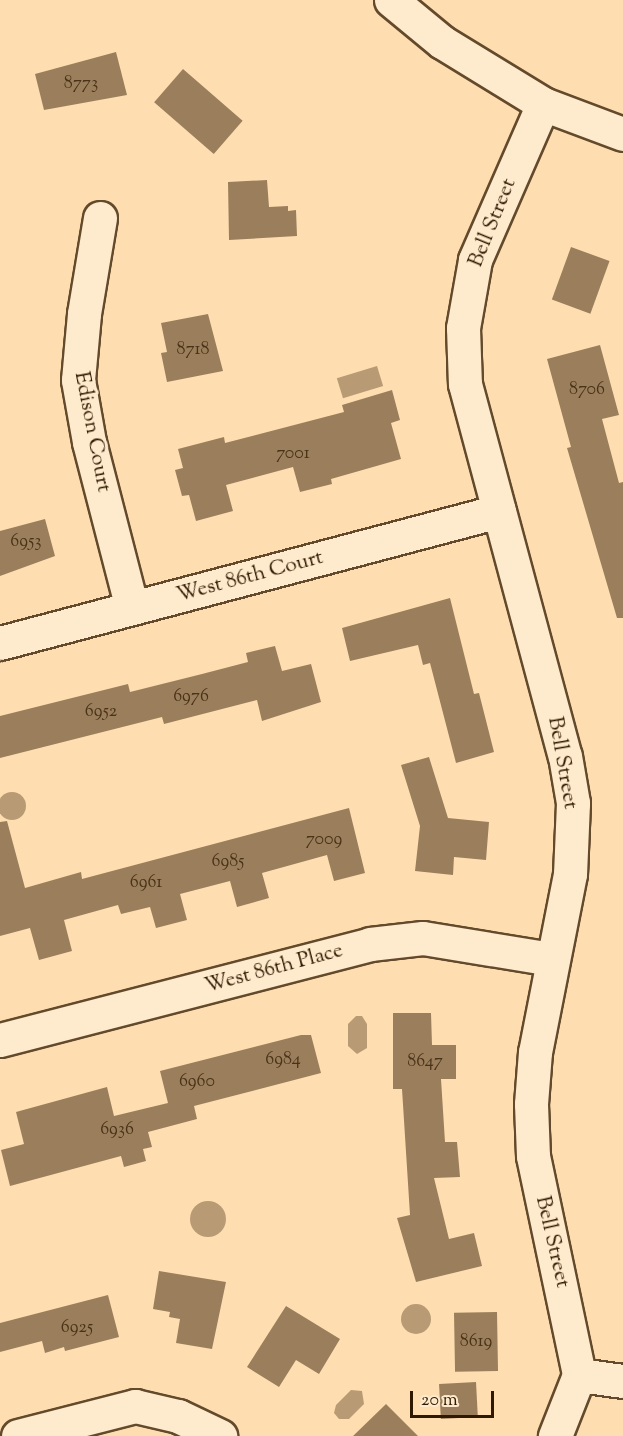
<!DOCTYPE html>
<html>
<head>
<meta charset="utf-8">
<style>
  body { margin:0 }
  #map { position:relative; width:623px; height:1436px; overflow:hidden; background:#fedeb0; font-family:"Sorts Mill Goudy",serif }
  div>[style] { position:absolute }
  .water>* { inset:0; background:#b89b74; transform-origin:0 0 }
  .round { border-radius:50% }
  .building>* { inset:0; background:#9b7f5c; transform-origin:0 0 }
  .roads { filter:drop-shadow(2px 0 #634a2c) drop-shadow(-2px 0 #634a2c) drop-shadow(0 2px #634a2c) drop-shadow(0 -2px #634a2c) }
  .street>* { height:33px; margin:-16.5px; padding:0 16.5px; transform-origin:16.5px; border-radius:16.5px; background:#feeacc }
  span { translate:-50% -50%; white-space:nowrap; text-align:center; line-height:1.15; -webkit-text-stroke:6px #feeacc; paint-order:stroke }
  .number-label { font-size:18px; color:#4a3217 }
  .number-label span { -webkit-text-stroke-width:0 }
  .street-label { font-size:21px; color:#2f1800 }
  .scale { position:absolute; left:410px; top:1391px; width:84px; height:27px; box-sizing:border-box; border:3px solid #2f1800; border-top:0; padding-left:8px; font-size:18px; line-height:21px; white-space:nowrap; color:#2f1800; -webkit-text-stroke:4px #feeacc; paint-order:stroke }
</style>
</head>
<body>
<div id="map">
  <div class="water">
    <i style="left:377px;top:366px;width:21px;height:42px;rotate:73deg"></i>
    <i class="round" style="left:-2px;top:792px;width:28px;height:28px"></i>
    <i style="clip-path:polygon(356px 1016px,362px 1016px,367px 1024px,367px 1048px,357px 1054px,348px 1046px,348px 1024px)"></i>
    <i class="round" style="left:190px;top:1201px;width:36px;height:36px"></i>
    <i class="round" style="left:401px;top:1304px;width:30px;height:30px"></i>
    <i style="clip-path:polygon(351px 1390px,362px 1391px,364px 1404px,349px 1419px,339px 1419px,334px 1413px,336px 1405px)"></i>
  </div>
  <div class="building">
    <i style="clip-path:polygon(116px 52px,127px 95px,44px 110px,35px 74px)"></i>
    <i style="left:183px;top:69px;width:79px;height:44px;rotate:41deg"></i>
    <i style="clip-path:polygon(267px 180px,269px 207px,288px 206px,288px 211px,296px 210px,297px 236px,229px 240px,228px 182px)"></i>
    <i style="left:571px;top:247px;width:41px;height:56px;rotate:20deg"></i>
    <i style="clip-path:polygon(208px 314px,223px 371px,167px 382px,161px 353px,167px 352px,161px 323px)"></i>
    <i style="clip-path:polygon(600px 345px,619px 415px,602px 419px,619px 483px,623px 482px,623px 618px,617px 618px,567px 448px,571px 447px,547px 359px)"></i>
    <i style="clip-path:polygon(392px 390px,400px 420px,391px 423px,401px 459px,331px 479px,332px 484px,300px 492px,293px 467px,226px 485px,233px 511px,196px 521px,189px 495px,182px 496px,175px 470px,183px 468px,178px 449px,224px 437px,225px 443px,344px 412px,342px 405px)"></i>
    <i style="clip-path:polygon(45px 519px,55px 556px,0 576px,0 531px)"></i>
    <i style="clip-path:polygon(450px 598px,474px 694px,479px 693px,494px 752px,456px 763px,430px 663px,423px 665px,418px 645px,350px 661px,342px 628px)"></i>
    <i style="clip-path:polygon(275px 646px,282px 671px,311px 664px,321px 702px,262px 721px,257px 700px,164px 724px,162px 717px,0 758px,0 716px,128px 684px,130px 692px,202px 674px,248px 662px,246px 653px)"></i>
    <i style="clip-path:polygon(429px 757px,448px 818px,489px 822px,486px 860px,454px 857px,453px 875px,415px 871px,420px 826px,401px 765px)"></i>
    <i style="clip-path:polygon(349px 808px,365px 873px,334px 881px,327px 855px,262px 873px,269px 898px,237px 907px,230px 881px,180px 894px,187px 920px,156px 928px,150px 907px,121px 914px,118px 905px,64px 920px,72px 951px,39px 960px,30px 928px,0 936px,0 822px,7px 821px,25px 888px,81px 872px,82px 879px)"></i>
    <i style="clip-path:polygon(393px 1013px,431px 1013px,432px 1045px,456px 1045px,456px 1079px,441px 1079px,445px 1142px,457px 1142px,460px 1177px,434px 1178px,449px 1239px,474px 1233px,482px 1266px,416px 1282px,397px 1218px,410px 1215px,402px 1089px,393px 1089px)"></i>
    <i style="clip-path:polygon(301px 1035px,311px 1035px,321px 1073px,194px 1106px,197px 1119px,148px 1132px,152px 1147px,143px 1149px,146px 1161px,124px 1167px,121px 1156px,10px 1186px,1px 1150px,24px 1144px,16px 1112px,107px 1087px,114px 1116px,168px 1103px,160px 1071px)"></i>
    <i style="clip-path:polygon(159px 1271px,226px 1282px,212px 1349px,176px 1343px,180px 1319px,169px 1317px,170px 1312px,153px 1309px)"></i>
    <i style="clip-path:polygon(108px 1295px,119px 1337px,65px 1351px,64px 1347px,45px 1353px,42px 1341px,0 1352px,0 1323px)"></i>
    <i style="clip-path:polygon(286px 1306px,340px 1339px,319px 1374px,296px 1360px,279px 1387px,247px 1367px)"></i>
    <i style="left:497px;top:1312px;width:59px;height:43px;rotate:89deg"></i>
    <i style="left:476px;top:1382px;width:35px;height:37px;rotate:87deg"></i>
    <i style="clip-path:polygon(386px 1404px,418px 1436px,353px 1436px)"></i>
  </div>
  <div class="roads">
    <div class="street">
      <i style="left:391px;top:0;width:66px;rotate:39.5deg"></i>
      <i style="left:442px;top:42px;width:119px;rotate:31.5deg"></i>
      <i style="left:543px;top:104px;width:85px;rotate:20.6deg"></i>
      <i style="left:543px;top:104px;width:170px;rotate:113.6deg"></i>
      <i style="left:475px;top:260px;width:69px;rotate:100deg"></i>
      <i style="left:463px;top:328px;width:56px;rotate:88deg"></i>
      <i style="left:465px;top:384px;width:385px;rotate:75deg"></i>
      <i style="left:565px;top:756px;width:48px;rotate:80.3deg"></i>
      <i style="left:573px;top:803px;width:71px;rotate:92.4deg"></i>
      <i style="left:570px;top:874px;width:181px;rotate:101.1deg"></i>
      <i style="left:535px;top:1052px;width:52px;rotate:94.4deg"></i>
      <i style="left:531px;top:1104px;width:52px;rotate:87.8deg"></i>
      <i style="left:533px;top:1156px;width:224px;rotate:78.1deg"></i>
      <i style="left:579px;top:1375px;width:66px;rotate:111.5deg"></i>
      <i style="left:100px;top:218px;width:97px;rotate:99.5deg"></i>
      <i style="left:84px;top:314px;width:66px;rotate:95.2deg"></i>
      <i style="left:78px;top:380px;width:63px;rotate:79.9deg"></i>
      <i style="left:89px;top:442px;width:171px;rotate:75.5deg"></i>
      <i style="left:0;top:643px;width:516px;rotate:-14.82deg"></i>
      <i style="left:0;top:1040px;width:382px;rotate:-14.5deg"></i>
      <i style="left:370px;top:944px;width:53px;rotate:-6.5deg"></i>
      <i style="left:423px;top:938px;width:130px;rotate:9.3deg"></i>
      <i style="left:579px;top:1375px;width:44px;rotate:7.8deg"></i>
      <i style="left:18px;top:1436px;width:121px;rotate:-14.4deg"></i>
      <i style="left:135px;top:1406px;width:44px;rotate:13.1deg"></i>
      <i style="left:178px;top:1416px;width:47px;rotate:25.5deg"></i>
    </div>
  </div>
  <div class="number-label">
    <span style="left:81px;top:84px">8773</span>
    <span style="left:193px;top:350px">8718</span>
    <span style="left:587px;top:390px">8706</span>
    <span style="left:293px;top:454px">7001</span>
    <span style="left:26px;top:542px">6953</span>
    <span style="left:191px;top:697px">6976</span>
    <span style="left:101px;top:712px">6952</span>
    <span style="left:324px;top:840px">7009</span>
    <span style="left:228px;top:862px">6985</span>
    <span style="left:146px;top:883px">6961</span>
    <span style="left:283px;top:1060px">6984</span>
    <span style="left:425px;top:1062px">8647</span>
    <span style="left:197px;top:1082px">6960</span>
    <span style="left:117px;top:1130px">6936</span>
    <span style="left:77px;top:1328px">6925</span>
    <span style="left:476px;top:1342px">8619</span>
  </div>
  <div class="street-label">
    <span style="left:493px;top:223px;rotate:-68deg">Bell Street</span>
    <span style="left:92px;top:432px;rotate:79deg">Edison Court</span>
    <span style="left:250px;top:577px;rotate:-15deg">West 86th Court</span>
    <span style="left:562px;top:763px;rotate:80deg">Bell Street</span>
    <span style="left:274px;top:969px;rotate:-15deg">West 86th Place</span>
    <span style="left:552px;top:1242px;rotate:77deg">Bell Street</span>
  </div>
  <div class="scale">20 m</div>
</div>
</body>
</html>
